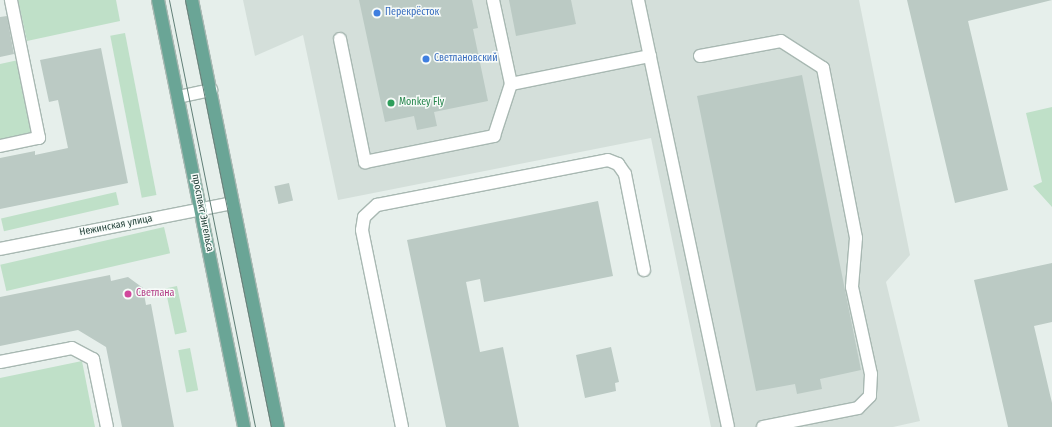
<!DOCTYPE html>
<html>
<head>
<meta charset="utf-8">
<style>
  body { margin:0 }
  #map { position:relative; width:1052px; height:427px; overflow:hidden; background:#e6efeb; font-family:"Fira Sans Condensed",sans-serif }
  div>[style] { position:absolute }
  .built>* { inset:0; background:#d4dfda }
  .green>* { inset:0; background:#bfe0c8; transform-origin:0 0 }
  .building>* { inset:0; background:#bbcac4; transform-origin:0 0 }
  .roads { filter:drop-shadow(1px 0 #a8b8b2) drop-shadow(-1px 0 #a8b8b2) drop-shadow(0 1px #a8b8b2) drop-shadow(0 -1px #a8b8b2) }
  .minor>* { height:12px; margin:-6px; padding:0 6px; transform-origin:6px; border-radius:6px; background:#fff }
  .major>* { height:12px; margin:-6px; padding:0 6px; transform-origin:6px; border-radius:6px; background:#6aa596 }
  .tram>* { height:1px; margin:-0.5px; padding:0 0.5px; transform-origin:0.5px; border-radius:0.5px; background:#5f7d75 }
  .dots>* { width:11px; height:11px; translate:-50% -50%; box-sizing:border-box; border:2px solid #f7fbf9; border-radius:50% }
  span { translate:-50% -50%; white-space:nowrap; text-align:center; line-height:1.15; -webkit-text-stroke:3px #f7fbf9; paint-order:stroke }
  .shop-label { font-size:10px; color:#366cbe }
  .left { translate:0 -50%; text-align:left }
  .leisure-label { font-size:10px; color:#27864d }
  .street-label { font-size:10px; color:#24423a }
  .hotel-label { font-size:10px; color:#b23c85 }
</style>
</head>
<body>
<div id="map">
  <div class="built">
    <i style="clip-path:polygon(243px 0,859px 0,910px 255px,886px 282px,920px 421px,893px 427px,711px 427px,651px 138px,338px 200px,303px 35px,255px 56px)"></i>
  </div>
  <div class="green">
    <i style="clip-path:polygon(18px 0,116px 0,120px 21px,27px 41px)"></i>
    <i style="left:125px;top:33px;width:165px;height:15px;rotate:79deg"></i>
    <i style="clip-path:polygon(23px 59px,39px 138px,0 146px,0 64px)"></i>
    <i style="clip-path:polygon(1052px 107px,1052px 207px,1033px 186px,1042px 182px,1026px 113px)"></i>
    <i style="left:116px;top:192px;width:13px;height:118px;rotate:77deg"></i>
    <i style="left:164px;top:227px;width:27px;height:168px;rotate:77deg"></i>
    <i style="left:177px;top:286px;width:47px;height:12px;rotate:78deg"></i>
    <i style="left:190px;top:348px;width:43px;height:12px;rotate:79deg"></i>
    <i style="clip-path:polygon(82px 361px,95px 427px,0 427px,0 378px)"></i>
  </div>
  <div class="building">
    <i style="clip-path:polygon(359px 0,472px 0,478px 28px,473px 29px,488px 101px,434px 112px,437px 126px,417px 130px,414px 116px,385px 122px)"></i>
    <i style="clip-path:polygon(509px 0,571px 0,576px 24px,516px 36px)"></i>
    <i style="clip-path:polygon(907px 0,1052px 0,968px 21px,1008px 190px,955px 203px)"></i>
    <i style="clip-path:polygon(7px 16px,14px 54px,0 57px,0 17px)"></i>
    <i style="clip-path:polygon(101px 48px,128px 183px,0 209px,0 158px,35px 151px,35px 155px,68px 148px,58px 100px,49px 102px,40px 60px)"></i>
    <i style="clip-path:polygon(802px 75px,861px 370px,820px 379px,822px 389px,797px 394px,795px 384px,756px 391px,697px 96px)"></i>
    <i style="left:289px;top:183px;width:18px;height:15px;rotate:77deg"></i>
    <i style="clip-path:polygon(598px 201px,613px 276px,484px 302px,480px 279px,466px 282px,480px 352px,503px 347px,519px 427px,446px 427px,407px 240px)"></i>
    <i style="clip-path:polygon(1052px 263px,1052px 322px,1034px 326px,1052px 403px,1052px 427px,1008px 427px,974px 280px)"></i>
    <i style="clip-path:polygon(110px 275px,111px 281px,128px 277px,143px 288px,146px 305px,151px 304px,174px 427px,122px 427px,106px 347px,78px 330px,0 346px,0 297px)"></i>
    <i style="clip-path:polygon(611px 347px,619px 382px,615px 383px,616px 391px,585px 398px,576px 355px)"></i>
  </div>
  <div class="roads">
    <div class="minor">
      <i style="left:493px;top:0;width:86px;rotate:77.9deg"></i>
      <i style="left:511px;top:84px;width:142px;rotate:-11.4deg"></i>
      <i style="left:638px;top:0;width:436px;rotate:78.1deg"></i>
      <i style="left:340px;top:39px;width:126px;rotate:78.5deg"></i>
      <i style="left:365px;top:162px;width:132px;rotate:-11.4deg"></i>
      <i style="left:494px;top:136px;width:55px;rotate:-71.9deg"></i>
      <i style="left:700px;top:56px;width:82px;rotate:-10.5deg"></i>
      <i style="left:781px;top:41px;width:50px;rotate:32.7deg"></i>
      <i style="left:823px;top:68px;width:173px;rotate:79deg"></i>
      <i style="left:856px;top:238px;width:49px;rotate:94.7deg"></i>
      <i style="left:852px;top:287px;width:89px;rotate:77.7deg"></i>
      <i style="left:871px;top:374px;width:22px;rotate:93deg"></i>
      <i style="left:870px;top:396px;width:17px;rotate:135deg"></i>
      <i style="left:858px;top:408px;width:97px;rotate:168.7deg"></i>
      <i style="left:178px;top:97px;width:34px;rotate:-12deg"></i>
      <i style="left:0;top:146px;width:40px;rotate:-12deg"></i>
      <i style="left:39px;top:138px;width:141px;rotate:-101.5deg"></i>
      <i style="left:0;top:249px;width:237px;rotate:-11.2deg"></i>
      <i style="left:0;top:362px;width:73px;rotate:-11deg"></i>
      <i style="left:72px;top:348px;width:24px;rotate:28deg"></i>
      <i style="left:93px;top:359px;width:69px;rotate:78.4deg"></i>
      <i style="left:402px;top:427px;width:201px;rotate:-101.5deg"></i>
      <i style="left:362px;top:230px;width:13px;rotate:-81deg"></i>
      <i style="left:364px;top:217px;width:18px;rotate:-43deg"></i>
      <i style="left:377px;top:205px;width:235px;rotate:-11deg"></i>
      <i style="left:608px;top:160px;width:11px;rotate:22deg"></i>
      <i style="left:618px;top:164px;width:12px;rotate:55deg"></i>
      <i style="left:625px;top:174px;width:98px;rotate:78.8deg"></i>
    </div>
    <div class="major">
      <i style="left:158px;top:0;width:436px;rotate:78.6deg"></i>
      <i style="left:192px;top:0;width:436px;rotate:78.6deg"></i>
    </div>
  </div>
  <div class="tram">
    <i style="left:169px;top:0;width:436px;rotate:78.6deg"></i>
    <i style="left:185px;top:0;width:436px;rotate:78.6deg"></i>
  </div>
  <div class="dots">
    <i style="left:377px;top:13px;background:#3f7fe0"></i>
    <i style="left:426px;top:59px;background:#3f7fe0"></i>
    <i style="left:391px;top:103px;background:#2e9e5b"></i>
    <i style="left:128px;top:294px;background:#d1479c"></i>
  </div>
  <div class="shop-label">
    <span class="left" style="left:385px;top:13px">Перекрёсток</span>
    <span class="left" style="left:434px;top:59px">Светлановский</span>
  </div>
  <div class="leisure-label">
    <span class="left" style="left:399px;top:103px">Monkey Fly</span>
  </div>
  <div class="street-label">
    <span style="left:202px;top:213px;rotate:79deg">проспект Энгельса</span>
    <span style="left:116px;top:226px;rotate:-11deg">Нежинская улица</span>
  </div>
  <div class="hotel-label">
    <span class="left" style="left:136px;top:294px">Светлана</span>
  </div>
</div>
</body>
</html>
